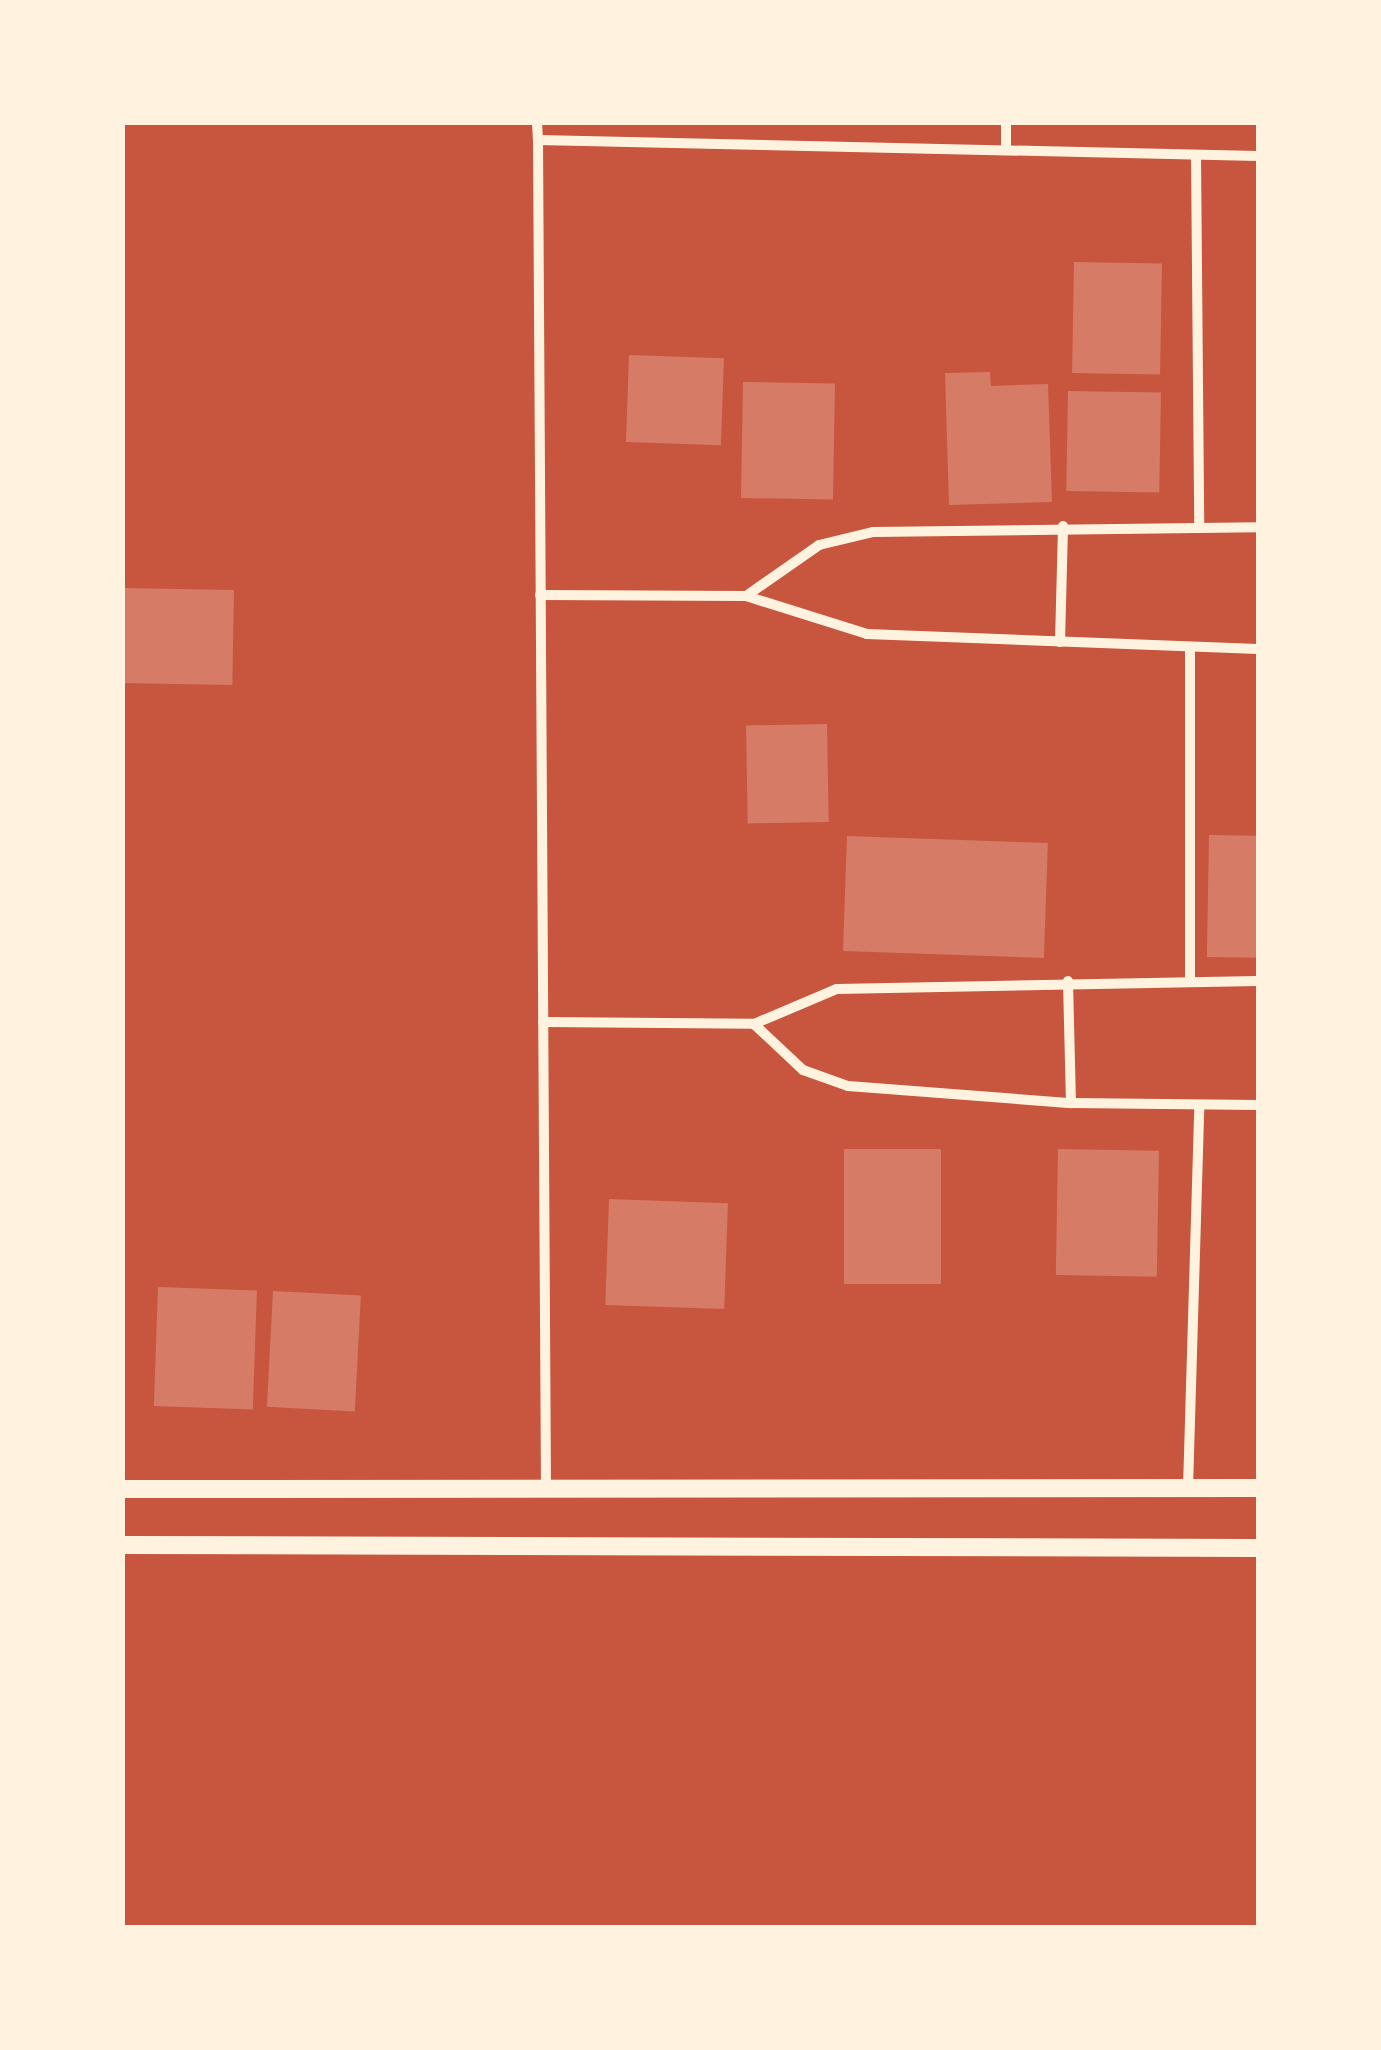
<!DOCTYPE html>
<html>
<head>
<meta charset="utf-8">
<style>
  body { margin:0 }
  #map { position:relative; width:1381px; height:2050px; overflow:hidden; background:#c8553d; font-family:Jost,sans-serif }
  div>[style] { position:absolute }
  .building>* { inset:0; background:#d67c66; transform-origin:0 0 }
  .minor>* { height:10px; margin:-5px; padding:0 5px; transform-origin:5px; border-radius:5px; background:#fff3e0 }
  .tertiary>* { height:18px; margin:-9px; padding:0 9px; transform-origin:9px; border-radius:9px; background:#fff3e0 }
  span { translate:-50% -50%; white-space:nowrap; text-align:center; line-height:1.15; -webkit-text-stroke:8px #fff3e0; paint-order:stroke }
  .frame { position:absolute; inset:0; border:125px solid #fff3e0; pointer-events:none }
</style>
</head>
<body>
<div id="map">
  <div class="building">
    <i style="left:1074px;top:262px;width:88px;height:111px;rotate:1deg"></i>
    <i style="left:629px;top:355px;width:95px;height:87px;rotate:2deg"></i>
    <i style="clip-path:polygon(990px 372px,991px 386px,1048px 384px,1052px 502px,949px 505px,945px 373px)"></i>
    <i style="left:743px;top:382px;width:92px;height:116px;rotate:1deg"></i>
    <i style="left:1068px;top:391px;width:93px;height:100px;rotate:1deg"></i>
    <i style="left:122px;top:588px;width:112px;height:95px;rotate:1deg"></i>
    <i style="left:827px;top:724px;width:98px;height:81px;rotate:89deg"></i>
    <i style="left:1209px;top:835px;width:49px;height:122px;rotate:1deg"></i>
    <i style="left:847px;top:836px;width:201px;height:115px;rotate:2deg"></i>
    <i style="left:844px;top:1149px;width:97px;height:135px"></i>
    <i style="left:1058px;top:1149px;width:101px;height:126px;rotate:1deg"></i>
    <i style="left:609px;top:1199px;width:119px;height:106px;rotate:2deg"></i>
    <i style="left:158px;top:1287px;width:99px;height:119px;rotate:2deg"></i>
    <i style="left:273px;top:1291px;width:88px;height:116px;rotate:3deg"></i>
  </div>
  <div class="minor">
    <i style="left:537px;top:122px;width:18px;rotate:87deg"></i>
    <i style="left:1006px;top:122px;width:28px;rotate:90deg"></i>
    <i style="left:1196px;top:155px;width:370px;rotate:89.5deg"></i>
    <i style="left:540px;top:595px;width:206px;rotate:0.3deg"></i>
    <i style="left:746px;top:596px;width:127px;rotate:17.4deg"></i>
    <i style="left:867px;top:634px;width:391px;rotate:2.2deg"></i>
    <i style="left:746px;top:596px;width:89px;rotate:-34.9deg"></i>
    <i style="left:819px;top:545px;width:56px;rotate:-13.5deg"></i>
    <i style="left:873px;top:532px;width:385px;rotate:-0.7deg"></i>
    <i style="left:1060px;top:642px;width:116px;rotate:-88.5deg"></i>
    <i style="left:1190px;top:649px;width:332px;rotate:90deg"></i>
    <i style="left:1068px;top:981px;width:122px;rotate:88.6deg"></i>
    <i style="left:543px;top:1022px;width:211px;rotate:0.5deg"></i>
    <i style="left:754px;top:1024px;width:67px;rotate:43.2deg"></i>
    <i style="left:803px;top:1070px;width:48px;rotate:19.6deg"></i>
    <i style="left:848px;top:1086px;width:224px;rotate:4.4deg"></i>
    <i style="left:1071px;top:1103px;width:187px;rotate:0.6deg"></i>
    <i style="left:754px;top:1024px;width:90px;rotate:-22.9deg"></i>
    <i style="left:837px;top:989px;width:421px;rotate:-1.1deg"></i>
    <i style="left:546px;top:1488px;width:1348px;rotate:-90.34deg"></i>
    <i style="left:538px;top:140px;width:720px;rotate:1.27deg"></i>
    <i style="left:1188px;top:1488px;width:380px;rotate:-88.3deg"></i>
  </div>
  <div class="tertiary">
    <i style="left:122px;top:1489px;width:1136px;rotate:-0.05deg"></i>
    <i style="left:122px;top:1545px;width:1136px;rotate:0.15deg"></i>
  </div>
  <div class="frame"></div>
</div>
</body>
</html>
